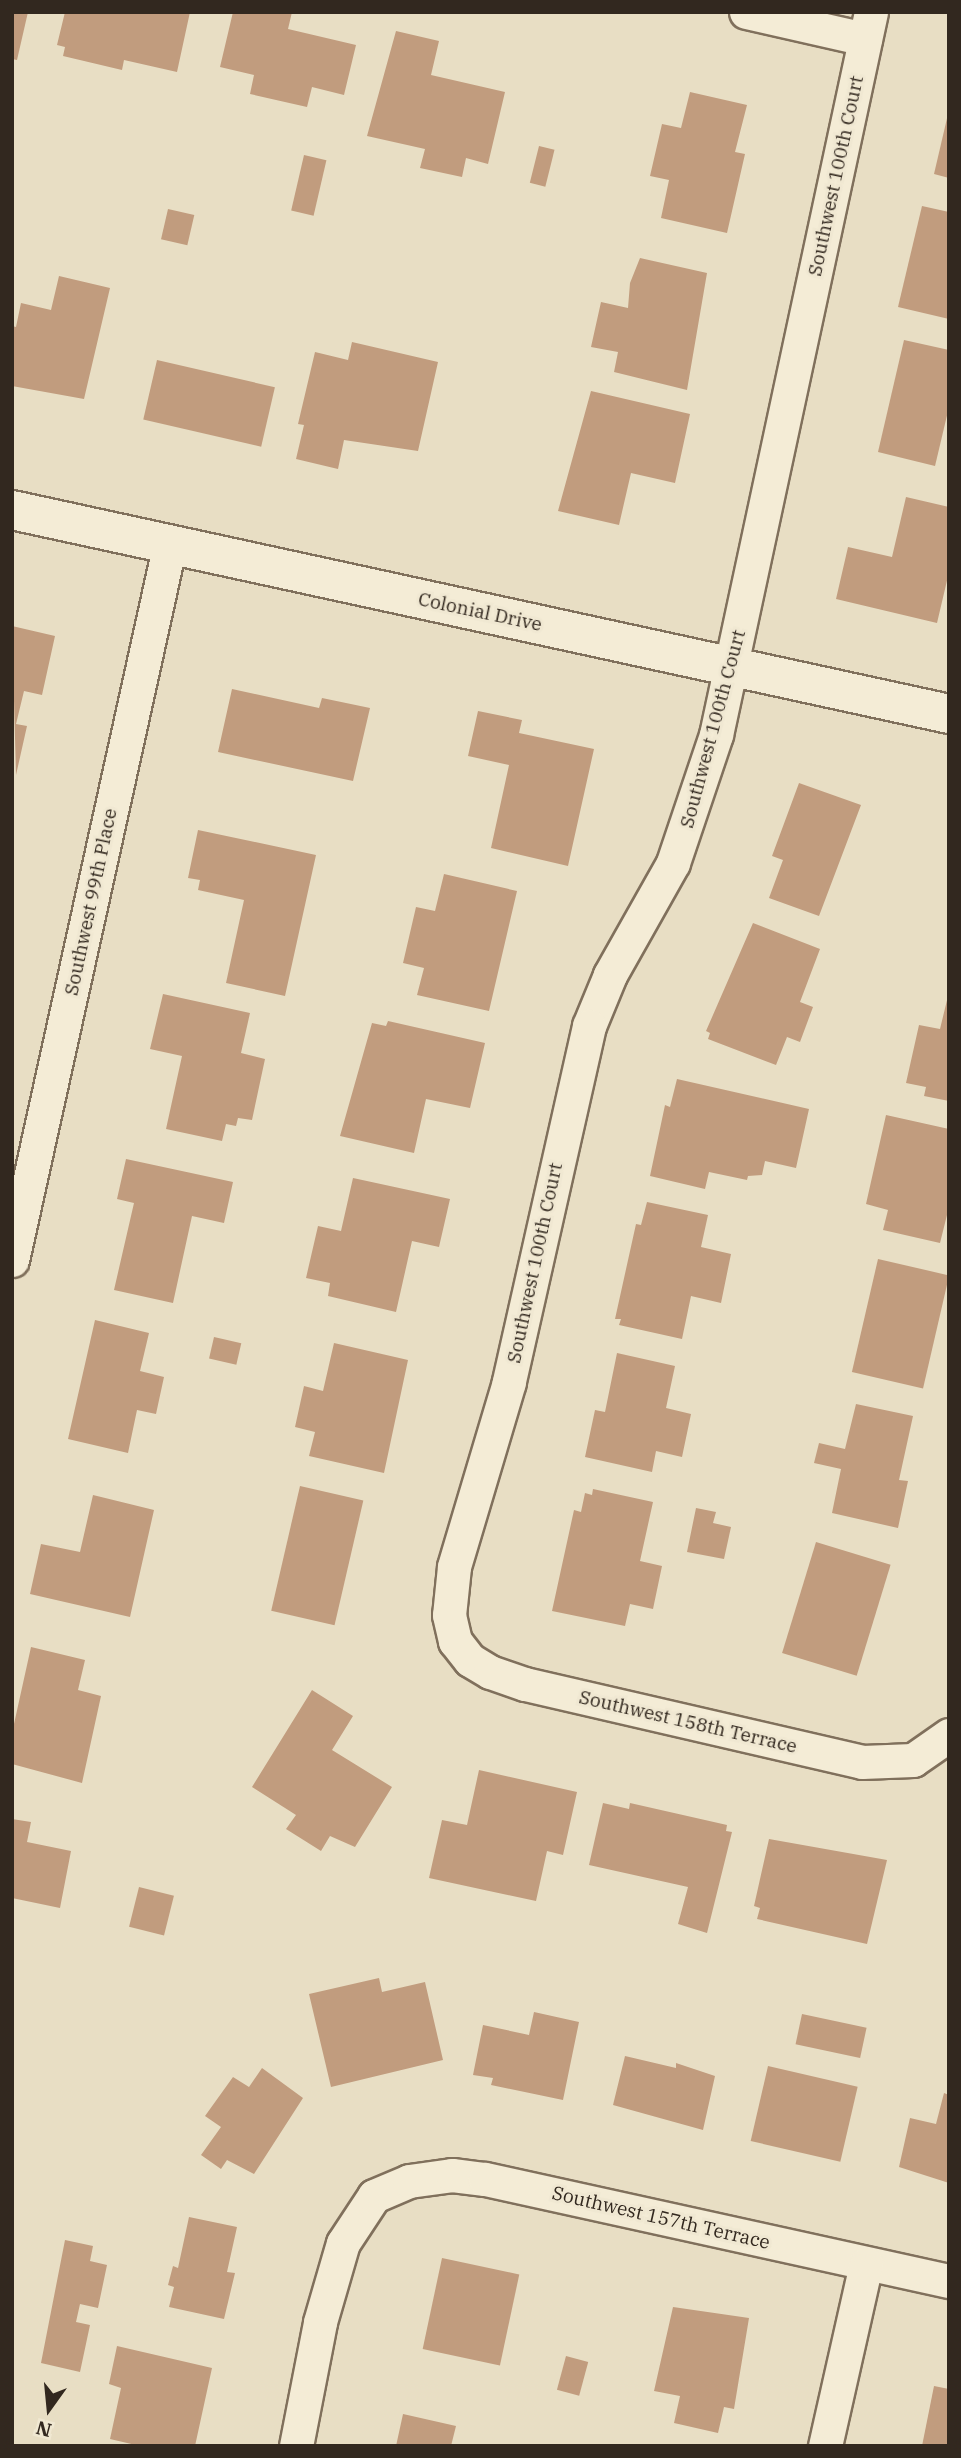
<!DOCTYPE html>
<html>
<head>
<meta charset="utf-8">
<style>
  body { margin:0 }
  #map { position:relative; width:961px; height:2458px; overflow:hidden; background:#e8dec4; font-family:"IBM Plex Serif",serif }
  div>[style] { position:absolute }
  .building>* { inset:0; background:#c19c7e; transform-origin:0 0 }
  .roads { filter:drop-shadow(2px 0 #80705c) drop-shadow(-2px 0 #80705c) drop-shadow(0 2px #80705c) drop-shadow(0 -2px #80705c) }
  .street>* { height:33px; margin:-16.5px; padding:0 16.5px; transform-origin:16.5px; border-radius:16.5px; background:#f4ecd6 }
  .secondary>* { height:38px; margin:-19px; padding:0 19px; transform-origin:19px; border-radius:19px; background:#f4ecd6 }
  span { translate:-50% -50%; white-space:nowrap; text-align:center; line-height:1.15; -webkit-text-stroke:6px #f0e8d2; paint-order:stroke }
  .street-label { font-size:19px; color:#32281f }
  .frame { position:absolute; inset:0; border:14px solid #32281f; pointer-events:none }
  .north { position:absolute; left:14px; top:2374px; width:70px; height:70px; -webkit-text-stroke:5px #f0e8d2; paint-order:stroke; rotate:195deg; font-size:19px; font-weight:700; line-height:28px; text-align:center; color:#32281f }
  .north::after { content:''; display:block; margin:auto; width:24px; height:32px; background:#32281f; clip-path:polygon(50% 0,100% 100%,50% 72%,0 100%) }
</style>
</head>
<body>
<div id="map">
  <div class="building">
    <i style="clip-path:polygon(12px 12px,28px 12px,17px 60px,12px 59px)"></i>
    <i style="clip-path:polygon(65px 12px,190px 12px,177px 72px,124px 60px,122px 70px,63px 56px,65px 47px,57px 45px)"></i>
    <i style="clip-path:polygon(233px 12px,292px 12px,288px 29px,356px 45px,344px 95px,312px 87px,307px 107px,250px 94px,254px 75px,220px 67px)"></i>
    <i style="clip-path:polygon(396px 31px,439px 41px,431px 75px,505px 92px,488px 164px,466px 158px,462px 177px,420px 168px,425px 149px,367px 136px)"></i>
    <i style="clip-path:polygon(690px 92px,747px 105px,735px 152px,745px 154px,727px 233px,661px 218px,669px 180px,650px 176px,662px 124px,681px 128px)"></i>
    <i style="clip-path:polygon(948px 114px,949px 115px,949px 178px,934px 174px)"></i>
    <i style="left:539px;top:146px;width:16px;height:38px;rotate:14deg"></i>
    <i style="left:304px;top:155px;width:23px;height:57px;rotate:13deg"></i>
    <i style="clip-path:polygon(922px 206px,949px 212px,949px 319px,898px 307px)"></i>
    <i style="left:168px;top:209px;width:27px;height:31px;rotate:13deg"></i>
    <i style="clip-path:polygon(640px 258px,707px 273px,687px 390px,614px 372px,618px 352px,591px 347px,601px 302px,628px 308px,630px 283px)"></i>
    <i style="clip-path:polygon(59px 276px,110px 288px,84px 399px,12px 386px,12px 326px,16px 327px,21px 303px,51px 310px)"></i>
    <i style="clip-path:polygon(904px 340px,949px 350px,949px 407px,935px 466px,878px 452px)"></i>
    <i style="clip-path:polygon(352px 342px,438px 362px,418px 451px,344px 440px,338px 469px,296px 459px,304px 425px,298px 424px,315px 352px,348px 360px)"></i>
    <i style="left:157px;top:360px;width:121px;height:61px;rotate:13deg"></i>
    <i style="clip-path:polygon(591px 391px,690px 414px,675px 483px,631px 473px,619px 525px,558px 511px)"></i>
    <i style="clip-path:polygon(906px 497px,949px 507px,949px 572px,937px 623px,836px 599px,848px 547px,892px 557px)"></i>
    <i style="clip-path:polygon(12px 626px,55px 636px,42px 695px,24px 691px,16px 724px,27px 726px,16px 775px)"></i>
    <i style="clip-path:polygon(232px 689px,319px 708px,322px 698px,370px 708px,353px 781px,218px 752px)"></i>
    <i style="clip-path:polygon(478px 711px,522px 720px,519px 733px,594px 749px,568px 866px,491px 848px,509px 765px,468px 756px)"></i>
    <i style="clip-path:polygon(799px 783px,861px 805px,819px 916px,769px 898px,783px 860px,772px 856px)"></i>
    <i style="clip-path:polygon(198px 830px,316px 855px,285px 996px,226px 983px,244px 900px,198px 890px,200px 880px,188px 878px)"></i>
    <i style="clip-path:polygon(444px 874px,517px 891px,489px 1011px,417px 995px,424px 968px,403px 963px,416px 907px,435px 911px)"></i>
    <i style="clip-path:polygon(753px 923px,820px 949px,800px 1002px,813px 1007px,800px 1042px,787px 1037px,776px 1065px,708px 1039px,710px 1033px,706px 1031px)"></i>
    <i style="clip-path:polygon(163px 994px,250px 1013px,241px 1053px,265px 1059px,252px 1120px,238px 1118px,236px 1126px,226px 1124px,222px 1141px,166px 1129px,182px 1056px,150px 1049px)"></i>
    <i style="clip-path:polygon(948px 996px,949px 996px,949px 1101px,924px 1096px,926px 1087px,906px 1083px,919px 1025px,940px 1029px)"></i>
    <i style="clip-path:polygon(388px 1021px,485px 1043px,470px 1108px,426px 1099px,414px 1153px,340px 1136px,372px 1023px,386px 1026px)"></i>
    <i style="clip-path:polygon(677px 1079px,809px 1109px,796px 1168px,765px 1161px,762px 1175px,748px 1176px,747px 1180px,709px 1172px,705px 1189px,650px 1176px,665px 1105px,670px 1107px)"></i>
    <i style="clip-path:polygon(886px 1115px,949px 1129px,949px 1207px,940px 1243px,883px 1230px,888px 1210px,866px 1204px)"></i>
    <i style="clip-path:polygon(126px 1159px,233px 1182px,224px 1223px,192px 1216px,173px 1303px,114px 1290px,134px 1203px,117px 1199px)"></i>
    <i style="clip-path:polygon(353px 1178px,450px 1199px,439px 1247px,412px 1241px,396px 1312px,328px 1296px,330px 1283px,306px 1278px,318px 1226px,341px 1231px)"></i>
    <i style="clip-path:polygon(647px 1202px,708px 1215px,701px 1247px,731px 1254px,721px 1303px,691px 1296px,682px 1339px,619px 1325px,621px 1319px,615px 1319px,636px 1224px,641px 1225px)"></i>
    <i style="left:878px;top:1259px;width:73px;height:116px;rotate:13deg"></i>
    <i style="clip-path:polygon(95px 1320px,149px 1333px,140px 1371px,164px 1377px,156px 1414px,137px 1410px,128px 1453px,68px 1439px)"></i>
    <i style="left:214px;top:1337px;width:28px;height:22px;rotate:13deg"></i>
    <i style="clip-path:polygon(334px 1343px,408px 1360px,384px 1473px,309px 1456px,315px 1432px,295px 1427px,304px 1386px,323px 1391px)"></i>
    <i style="clip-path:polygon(617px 1353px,675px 1366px,666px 1408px,691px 1414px,682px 1457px,656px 1451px,652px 1472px,585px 1457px,595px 1410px,605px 1412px)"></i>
    <i style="clip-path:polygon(856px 1404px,913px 1416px,899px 1480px,908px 1481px,898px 1528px,832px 1513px,841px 1469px,814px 1463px,819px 1443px,845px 1449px)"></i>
    <i style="left:300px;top:1486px;width:65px;height:128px;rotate:13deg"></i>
    <i style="clip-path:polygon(593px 1489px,653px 1502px,640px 1561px,662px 1566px,653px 1609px,630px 1604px,625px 1626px,552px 1611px,574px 1510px,581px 1512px,585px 1493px,592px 1495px)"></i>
    <i style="clip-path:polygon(93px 1495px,154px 1510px,130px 1617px,30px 1594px,41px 1544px,80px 1552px)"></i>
    <i style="clip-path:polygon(696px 1508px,716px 1512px,713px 1523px,731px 1527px,724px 1559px,687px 1552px)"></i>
    <i style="left:816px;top:1542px;width:78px;height:116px;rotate:17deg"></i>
    <i style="clip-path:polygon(31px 1647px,85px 1660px,78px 1690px,101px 1696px,82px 1783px,12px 1764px,12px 1733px)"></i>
    <i style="clip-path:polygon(312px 1690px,353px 1716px,332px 1750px,392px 1787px,355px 1847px,330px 1836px,321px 1851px,286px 1829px,296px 1815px,252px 1787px)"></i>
    <i style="clip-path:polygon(479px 1770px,577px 1792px,563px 1855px,547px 1851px,536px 1901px,429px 1878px,442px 1820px,467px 1825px)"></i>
    <i style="clip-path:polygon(603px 1803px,629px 1809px,630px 1803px,727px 1825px,726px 1831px,732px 1832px,707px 1933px,678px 1924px,688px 1887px,589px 1865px)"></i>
    <i style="clip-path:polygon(12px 1819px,31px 1822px,27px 1842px,71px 1851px,60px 1908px,12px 1898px)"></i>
    <i style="clip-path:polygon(769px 1839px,887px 1860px,867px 1944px,757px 1919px,760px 1908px,754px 1906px)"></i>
    <i style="left:139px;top:1887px;width:36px;height:41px;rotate:14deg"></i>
    <i style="clip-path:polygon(379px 1978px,382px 1992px,425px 1982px,443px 2060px,331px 2087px,309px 1994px)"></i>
    <i style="clip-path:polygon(534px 2012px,579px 2022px,563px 2100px,491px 2085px,493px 2078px,473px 2075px,483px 2025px,529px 2035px)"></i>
    <i style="left:802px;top:2014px;width:66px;height:31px;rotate:12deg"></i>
    <i style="clip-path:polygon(625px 2056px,676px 2068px,676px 2063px,715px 2076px,703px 2130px,613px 2105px)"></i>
    <i style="left:768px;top:2066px;width:92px;height:77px;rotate:13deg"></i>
    <i style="clip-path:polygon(262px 2068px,303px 2098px,254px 2174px,227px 2160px,221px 2169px,201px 2155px,221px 2127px,205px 2116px,233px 2077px,249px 2087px)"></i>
    <i style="clip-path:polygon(944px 2093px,949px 2095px,949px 2183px,899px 2167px,910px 2118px,936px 2124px)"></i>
    <i style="clip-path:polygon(189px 2217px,237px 2227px,227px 2272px,235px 2273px,224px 2319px,169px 2307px,174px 2287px,168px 2285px,173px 2266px,178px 2268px)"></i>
    <i style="clip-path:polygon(65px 2240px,93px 2246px,90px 2261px,107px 2265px,98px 2308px,80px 2304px,76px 2322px,90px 2325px,80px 2372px,41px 2363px)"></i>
    <i style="left:442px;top:2258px;width:79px;height:93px;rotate:12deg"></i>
    <i style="clip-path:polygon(673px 2307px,749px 2318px,734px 2409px,724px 2407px,718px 2433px,674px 2423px,680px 2396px,654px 2391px)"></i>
    <i style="clip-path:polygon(117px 2346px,212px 2368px,195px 2446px,140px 2446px,110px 2439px,121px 2388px,109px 2384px)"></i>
    <i style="left:566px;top:2356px;width:23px;height:35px;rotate:15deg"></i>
    <i style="clip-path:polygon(934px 2386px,949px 2389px,949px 2446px,922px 2446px)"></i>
    <i style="clip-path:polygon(403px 2414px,456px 2426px,451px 2446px,396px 2446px)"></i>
  </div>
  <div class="roads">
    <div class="street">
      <i style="left:746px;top:12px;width:122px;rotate:12.8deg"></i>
      <i style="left:871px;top:12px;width:739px;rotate:102.1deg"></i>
      <i style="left:716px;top:735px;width:135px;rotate:108.6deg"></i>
      <i style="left:673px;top:863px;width:129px;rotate:119.4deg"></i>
      <i style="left:610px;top:975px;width:55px;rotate:112.4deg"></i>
      <i style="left:589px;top:1026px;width:365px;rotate:102.7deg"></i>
      <i style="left:509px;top:1382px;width:193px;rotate:106.6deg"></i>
      <i style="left:454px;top:1567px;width:48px;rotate:95.9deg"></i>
      <i style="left:449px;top:1615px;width:27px;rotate:77deg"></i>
      <i style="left:455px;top:1641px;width:24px;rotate:52deg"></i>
      <i style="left:470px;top:1660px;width:23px;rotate:31deg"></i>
      <i style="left:490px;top:1672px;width:37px;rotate:19deg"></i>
      <i style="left:525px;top:1684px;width:346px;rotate:13deg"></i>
      <i style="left:862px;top:1762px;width:51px;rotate:-2.2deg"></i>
      <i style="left:913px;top:1760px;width:44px;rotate:-34.8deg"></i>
      <i style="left:12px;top:1260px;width:734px;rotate:-77.57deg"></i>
      <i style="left:296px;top:2446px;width:126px;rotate:-79deg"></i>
      <i style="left:320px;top:2322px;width:82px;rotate:-73.8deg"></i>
      <i style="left:343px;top:2243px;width:56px;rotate:-56.6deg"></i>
      <i style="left:374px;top:2196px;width:38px;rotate:-23deg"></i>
      <i style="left:409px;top:2181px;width:43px;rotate:-7.9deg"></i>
      <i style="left:452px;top:2175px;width:33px;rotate:7deg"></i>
      <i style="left:485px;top:2179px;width:475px;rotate:12.4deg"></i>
      <i style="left:825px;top:2446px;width:187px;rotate:-77.3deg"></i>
    </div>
    <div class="secondary">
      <i style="left:12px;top:510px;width:959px;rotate:12.28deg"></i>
    </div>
  </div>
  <div class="street-label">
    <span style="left:836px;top:176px;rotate:-78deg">Southwest 100th Court</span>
    <span style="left:480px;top:612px;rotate:12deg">Colonial Drive</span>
    <span style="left:713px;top:729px;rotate:-75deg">Southwest 100th Court</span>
    <span style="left:91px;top:902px;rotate:-78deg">Southwest 99th Place</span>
    <span style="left:535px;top:1263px;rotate:-78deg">Southwest 100th Court</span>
    <span style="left:688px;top:1722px;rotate:13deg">Southwest 158th Terrace</span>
    <span style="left:661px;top:2218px;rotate:13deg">Southwest 157th Terrace</span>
  </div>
  <div class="frame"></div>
  <div class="north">N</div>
</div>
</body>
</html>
